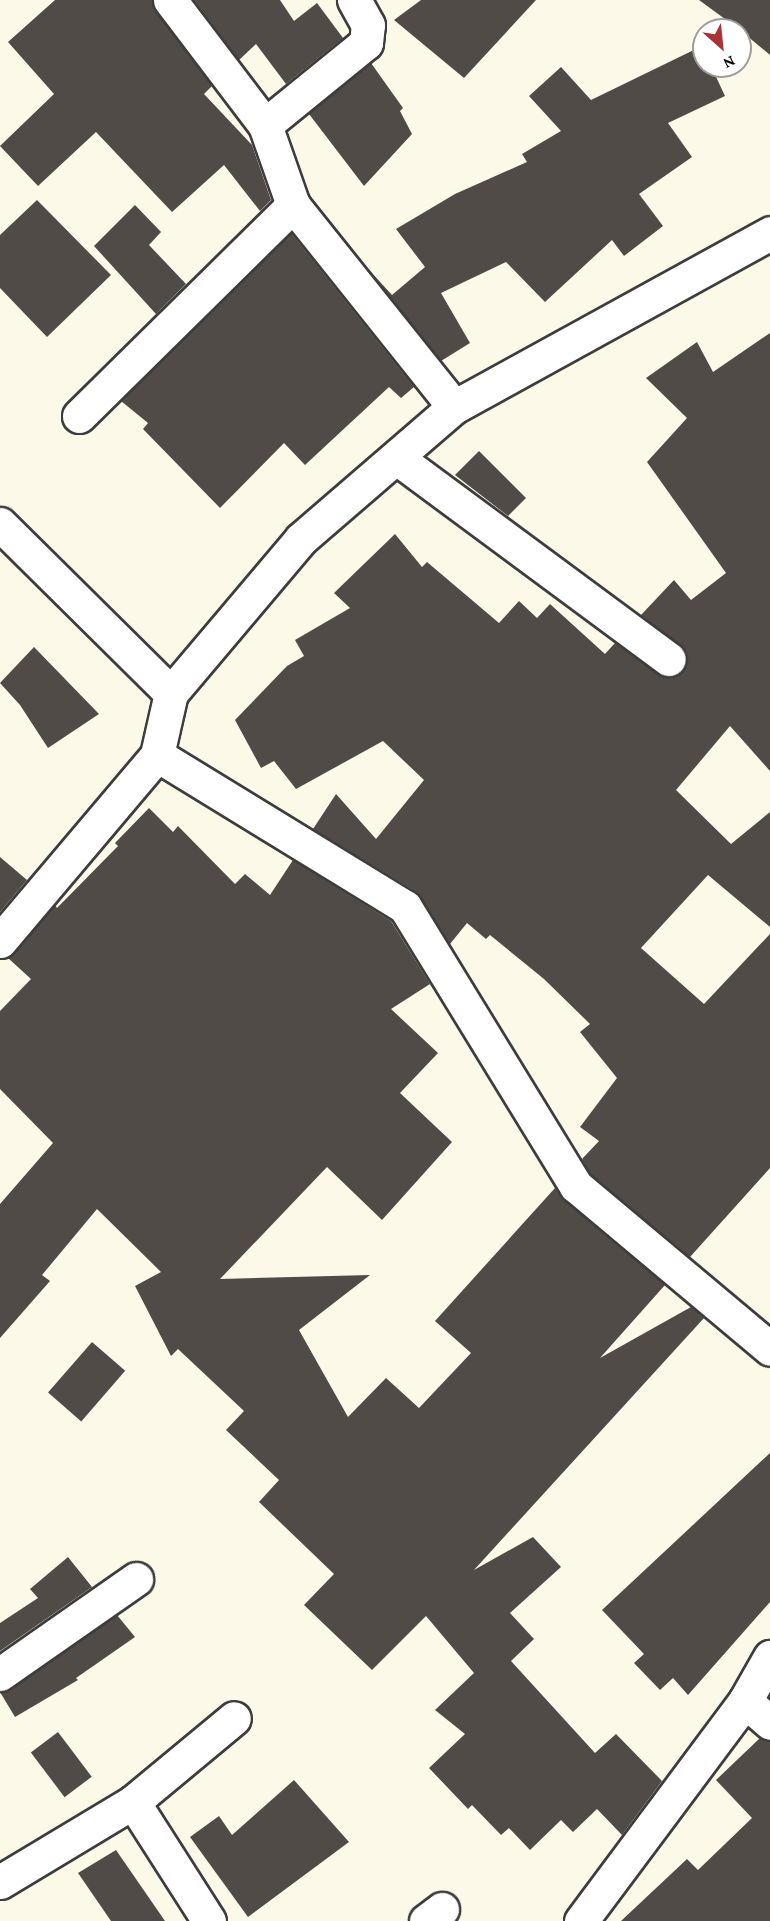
<!DOCTYPE html>
<html>
<head>
<meta charset="utf-8">
<style>
  body { margin:0 }
  #map { position:relative; width:770px; height:1921px; overflow:hidden; background:#fdf9e8; font-family:"Crimson Pro",serif }
  div>[style] { position:absolute }
  .building>* { inset:0; background:#514b47; transform-origin:0 0 }
  .roads { filter:drop-shadow(2px 0 #3d3d3d) drop-shadow(-2px 0 #3d3d3d) drop-shadow(0 2px #3d3d3d) drop-shadow(0 -2px #3d3d3d) }
  .street>* { height:33px; margin:-16.5px; padding:0 16.5px; transform-origin:16.5px; border-radius:16.5px; background:#fff }
  span { translate:-50% -50%; white-space:nowrap; text-align:center; line-height:1.15; -webkit-text-stroke:6px #fff; paint-order:stroke }
  .north { position:absolute; left:692px; top:18px; width:60px; height:60px; box-sizing:border-box; background:#fff; border:2px solid #9d9d9d; border-radius:50%; rotate:153deg; font-size:16px; font-weight:700; line-height:24px; text-align:center; color:#0a0a0a }
  .north::after { content:''; display:block; margin:auto; width:21px; height:27px; background:#a93236; clip-path:polygon(50% 0,100% 100%,50% 72%,0 100%) }
</style>
</head>
<body>
<div id="map">
  <div class="building">
    <i style="clip-path:polygon(55px 0,152px 0,155px 11px,212px 86px,204px 94px,252px 145px,271px 200px,260px 211px,224px 165px,172px 212px,96px 132px,38px 186px,0 146px,54px 94px,8px 42px)"></i>
    <i style="clip-path:polygon(194px 0,280px 0,294px 21px,317px 3px,343px 38px,286px 84px,256px 44px,239px 60px)"></i>
    <i style="clip-path:polygon(421px 0,536px 0,464px 78px,394px 20px)"></i>
    <i style="clip-path:polygon(699px 0,770px 0,770px 55px,740px 30px)"></i>
    <i style="clip-path:polygon(702px 46px,704px 66px,711px 66px,725px 96px,668px 123px,692px 157px,639px 194px,663px 226px,624px 256px,612px 240px,545px 302px,506px 262px,441px 293px,470px 343px,441px 361px,369px 270px,392px 295px,425px 267px,396px 229px,455px 194px,527px 162px,522px 154px,561px 131px,529px 96px,561px 67px,591px 100px)"></i>
    <i style="clip-path:polygon(371px 63px,403px 108px,400px 111px,412px 134px,364px 186px,309px 114px)"></i>
    <i style="clip-path:polygon(37px 200px,111px 275px,47px 337px,0 288px,0 235px)"></i>
    <i style="clip-path:polygon(135px 205px,161px 232px,149px 245px,186px 284px,156px 314px,94px 246px)"></i>
    <i style="clip-path:polygon(291px 233px,414px 387px,401px 398px,389px 387px,305px 465px,284px 443px,220px 508px,143px 429px,148px 423px,121px 401px)"></i>
    <i style="clip-path:polygon(770px 333px,770px 771px,730px 726px,676px 790px,731px 844px,770px 812px,770px 927px,708px 875px,641px 948px,704px 1004px,770px 934px,770px 1168px,690px 1257px,590px 1174px,582px 1159px,599px 1141px,580px 1127px,617px 1078px,580px 1032px,590px 1024px,544px 979px,490px 935px,486px 939px,467px 923px,450px 944px,415px 891px,313px 829px,336px 794px,376px 839px,424px 780px,383px 741px,296px 789px,274px 761px,261px 768px,235px 720px,287px 666px,304px 656px,295px 640px,350px 608px,334px 593px,395px 534px,422px 567px,427px 562px,499px 623px,519px 601px,537px 618px,550px 604px,605px 654px,615px 643px,658px 674px,677px 676px,687px 662px,686px 651px,641px 615px,674px 580px,691px 600px,726px 573px,647px 462px,687px 418px,646px 378px,697px 342px,713px 372px)"></i>
    <i style="clip-path:polygon(479px 451px,526px 498px,508px 516px,455px 475px)"></i>
    <i style="clip-path:polygon(34px 647px,99px 714px,48px 748px,20px 705px,0 683px)"></i>
    <i style="clip-path:polygon(149px 808px,173px 832px,178px 826px,235px 884px,245px 874px,270px 895px,293px 860px,391px 921px,430px 984px,391px 1009px,438px 1053px,400px 1093px,452px 1142px,382px 1220px,327px 1167px,220px 1279px,370px 1275px,299px 1330px,348px 1417px,386px 1378px,419px 1408px,471px 1353px,435px 1321px,555px 1188px,564px 1200px,665px 1285px,600px 1358px,691px 1307px,704px 1318px,474px 1570px,533px 1537px,561px 1567px,510px 1613px,534px 1639px,511px 1661px,595px 1753px,616px 1734px,662px 1781px,622px 1835px,597px 1809px,573px 1832px,561px 1820px,530px 1850px,509px 1828px,501px 1835px,472px 1805px,468px 1809px,429px 1768px,465px 1734px,435px 1710px,474px 1673px,426px 1616px,372px 1670px,304px 1605px,334px 1574px,259px 1502px,279px 1480px,226px 1430px,244px 1411px,178px 1349px,171px 1356px,135px 1286px,161px 1272px,97px 1209px,42px 1275px,50px 1281px,0 1338px,0 1204px,53px 1143px,0 1089px,0 1011px,31px 979px,8px 958px,55px 905px,57px 908px,118px 846px,115px 843px)"></i>
    <i style="clip-path:polygon(0 857px,27px 880px,0 912px)"></i>
    <i style="left:92px;top:1342px;width:44px;height:67px;rotate:41deg"></i>
    <i style="clip-path:polygon(770px 1453px,770px 1602px,688px 1695px,673px 1678px,660px 1690px,634px 1663px,644px 1654px,602px 1610px)"></i>
    <i style="clip-path:polygon(68px 1557px,92px 1587px,0 1651px,0 1623px,38px 1598px,30px 1589px)"></i>
    <i style="clip-path:polygon(117px 1615px,135px 1637px,76px 1678px,78px 1680px,15px 1717px,0 1692px,11px 1689px)"></i>
    <i style="left:58px;top:1732px;width:56px;height:34px;rotate:53deg"></i>
    <i style="clip-path:polygon(760px 1738px,770px 1741px,770px 1921px,621px 1921px,687px 1859px,698px 1870px,752px 1818px,716px 1780px)"></i>
    <i style="clip-path:polygon(294px 1780px,349px 1842px,248px 1917px,190px 1837px,219px 1816px,232px 1835px)"></i>
    <i style="clip-path:polygon(116px 1850px,165px 1921px,111px 1921px,78px 1873px)"></i>
  </div>
  <div class="roads">
    <div class="street">
      <i style="left:170px;top:0;width:157px;rotate:52.8deg"></i>
      <i style="left:265px;top:125px;width:85px;rotate:70.7deg"></i>
      <i style="left:293px;top:205px;width:258px;rotate:51.4deg"></i>
      <i style="left:265px;top:125px;width:130px;rotate:-39.1deg"></i>
      <i style="left:366px;top:43px;width:18px;rotate:-84deg"></i>
      <i style="left:368px;top:25px;width:29px;rotate:-119deg"></i>
      <i style="left:79px;top:416px;width:301px;rotate:-44.6deg"></i>
      <i style="left:397px;top:458px;width:338px;rotate:36.5deg"></i>
      <i style="left:0;top:524px;width:240px;rotate:44.7deg"></i>
      <i style="left:157px;top:755px;width:291px;rotate:31.5deg"></i>
      <i style="left:405px;top:907px;width:327px;rotate:58.5deg"></i>
      <i style="left:576px;top:1186px;width:253px;rotate:40deg"></i>
      <i style="left:0;top:941px;width:243px;rotate:-49.8deg"></i>
      <i style="left:157px;top:755px;width:64px;rotate:-77.3deg"></i>
      <i style="left:171px;top:693px;width:202px;rotate:-49.8deg"></i>
      <i style="left:301px;top:539px;width:202px;rotate:-40.8deg"></i>
      <i style="left:454px;top:407px;width:361px;rotate:-28.8deg"></i>
      <i style="left:0;top:1674px;width:166px;rotate:-34.9deg"></i>
      <i style="left:745px;top:1701px;width:33px;rotate:41deg"></i>
      <i style="left:133px;top:1802px;width:141px;rotate:57.4deg"></i>
      <i style="left:0;top:1882px;width:155px;rotate:-31deg"></i>
      <i style="left:133px;top:1802px;width:131px;rotate:-39.7deg"></i>
      <i style="left:426px;top:1921px;width:20px;rotate:-37deg"></i>
      <i style="left:581px;top:1921px;width:274px;rotate:-53.3deg"></i>
      <i style="left:745px;top:1701px;width:51px;rotate:-60.4deg"></i>
    </div>
  </div>
  <div class="north">N</div>
</div>
</body>
</html>
